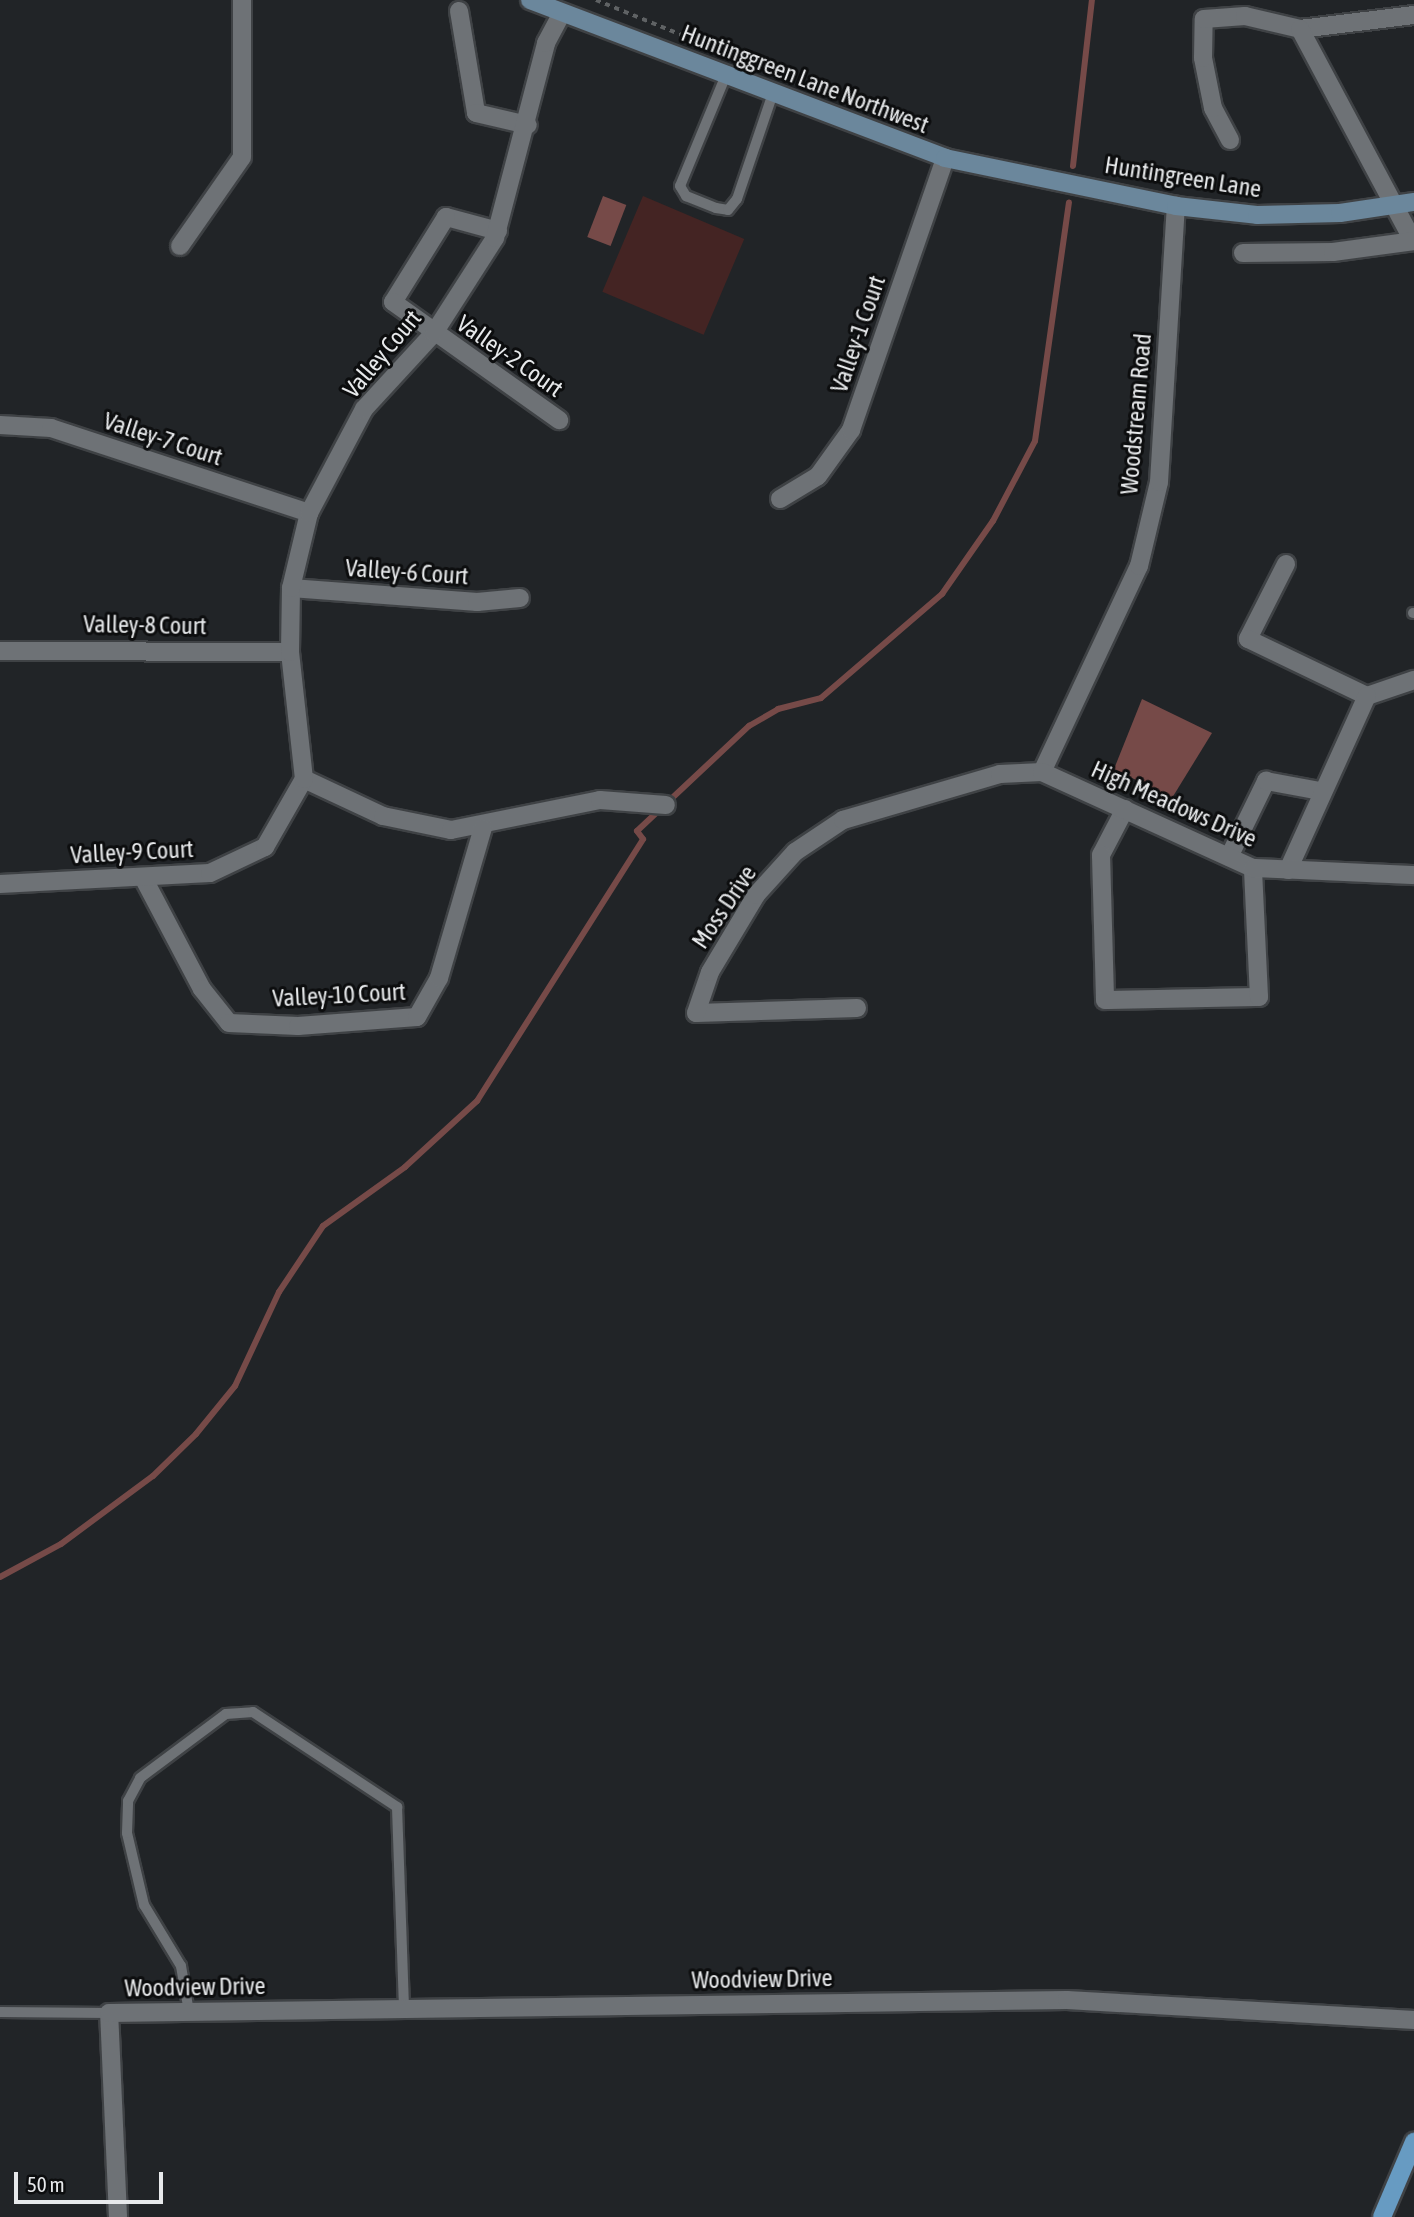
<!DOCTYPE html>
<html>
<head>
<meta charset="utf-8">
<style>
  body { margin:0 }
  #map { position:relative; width:1414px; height:2217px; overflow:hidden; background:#212427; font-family:"Asap Condensed",sans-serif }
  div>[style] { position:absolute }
  .green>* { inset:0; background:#442423; transform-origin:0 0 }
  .water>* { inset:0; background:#764a48; transform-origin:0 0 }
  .stream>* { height:6px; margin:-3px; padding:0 3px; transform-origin:3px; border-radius:3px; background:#764a48 }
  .path>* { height:3.5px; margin-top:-1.75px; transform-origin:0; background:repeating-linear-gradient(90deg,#5f6264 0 5px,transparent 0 10px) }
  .roads { filter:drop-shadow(2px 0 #3f4245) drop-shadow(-2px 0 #3f4245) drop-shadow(0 2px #3f4245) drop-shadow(0 -2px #3f4245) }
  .lane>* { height:10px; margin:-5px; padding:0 5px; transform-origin:5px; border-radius:5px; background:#6e7276 }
  .street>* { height:18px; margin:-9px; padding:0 9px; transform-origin:9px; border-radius:9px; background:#6e7276 }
  .secondary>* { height:18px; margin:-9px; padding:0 9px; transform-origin:9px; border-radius:9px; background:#6b879c }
  .primary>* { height:18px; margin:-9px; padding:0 9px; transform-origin:9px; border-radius:9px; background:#679bc2 }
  span { translate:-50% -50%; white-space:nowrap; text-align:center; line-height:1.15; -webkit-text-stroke:6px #0c0d0e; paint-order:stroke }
  .street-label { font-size:24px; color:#e7e9eb }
  .scale { position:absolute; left:14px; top:2172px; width:149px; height:32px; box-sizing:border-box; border:4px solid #e7e9eb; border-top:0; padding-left:9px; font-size:21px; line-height:24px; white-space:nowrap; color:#e7e9eb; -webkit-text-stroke:5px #0c0d0e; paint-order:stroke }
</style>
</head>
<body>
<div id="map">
  <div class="green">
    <i style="left:643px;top:196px;width:110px;height:104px;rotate:23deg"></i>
  </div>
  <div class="water">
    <i style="left:603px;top:196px;width:25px;height:44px;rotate:21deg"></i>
    <i style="clip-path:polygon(1142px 699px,1212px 733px,1172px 798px,1114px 769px)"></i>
  </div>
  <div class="stream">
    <i style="left:1073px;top:166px;width:167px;rotate:-83.5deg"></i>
    <i style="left:0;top:1577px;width:69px;rotate:-28.4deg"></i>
    <i style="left:61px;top:1544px;width:114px;rotate:-36.5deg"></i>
    <i style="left:153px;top:1476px;width:60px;rotate:-44.3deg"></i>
    <i style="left:196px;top:1434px;width:62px;rotate:-50.9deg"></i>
    <i style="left:235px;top:1386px;width:104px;rotate:-64.9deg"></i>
    <i style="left:279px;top:1292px;width:79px;rotate:-56.3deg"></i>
    <i style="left:323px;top:1226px;width:101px;rotate:-35.7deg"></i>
    <i style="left:405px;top:1167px;width:98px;rotate:-42.5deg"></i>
    <i style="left:477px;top:1101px;width:310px;rotate:-57.6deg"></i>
    <i style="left:643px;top:839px;width:10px;rotate:-127deg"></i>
    <i style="left:637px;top:831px;width:154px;rotate:-43.2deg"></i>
    <i style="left:749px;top:726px;width:34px;rotate:-30deg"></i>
    <i style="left:778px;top:709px;width:44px;rotate:-14.3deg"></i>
    <i style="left:821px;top:698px;width:160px;rotate:-40.7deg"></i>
    <i style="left:942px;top:594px;width:89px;rotate:-55.1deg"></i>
    <i style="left:993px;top:521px;width:90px;rotate:-62.3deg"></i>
    <i style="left:1035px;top:441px;width:241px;rotate:-81.9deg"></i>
  </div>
  <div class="path">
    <i style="left:596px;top:0;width:130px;rotate:22.2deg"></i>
  </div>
  <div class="roads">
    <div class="lane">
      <i style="left:726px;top:75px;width:120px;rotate:112.5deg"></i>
      <i style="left:680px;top:186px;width:12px;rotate:59deg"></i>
      <i style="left:686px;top:196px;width:32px;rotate:22deg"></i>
      <i style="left:716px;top:208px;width:12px;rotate:9deg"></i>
      <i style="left:728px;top:210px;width:14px;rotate:-51deg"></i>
      <i style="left:737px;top:199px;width:112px;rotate:-71.2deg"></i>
      <i style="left:1413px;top:613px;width:1px"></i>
      <i style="left:0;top:2012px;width:109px;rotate:0.5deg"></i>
      <i style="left:189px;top:2012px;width:47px;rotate:-99.9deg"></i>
      <i style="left:181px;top:1966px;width:71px;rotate:-121.2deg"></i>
      <i style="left:144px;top:1905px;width:74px;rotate:-103.3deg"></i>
      <i style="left:127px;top:1833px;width:32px;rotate:-88deg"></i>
      <i style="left:128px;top:1801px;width:26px;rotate:-62deg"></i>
      <i style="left:140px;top:1778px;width:107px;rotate:-36.7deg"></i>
      <i style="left:226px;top:1714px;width:27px;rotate:-4deg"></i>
      <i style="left:253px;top:1712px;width:173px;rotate:33.4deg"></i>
      <i style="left:397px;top:1807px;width:202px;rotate:88deg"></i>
    </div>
    <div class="street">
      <i style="left:459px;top:11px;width:103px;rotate:80.5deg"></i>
      <i style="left:476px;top:113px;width:53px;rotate:13deg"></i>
      <i style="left:1300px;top:29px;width:115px;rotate:-7deg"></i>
      <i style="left:1230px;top:140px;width:36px;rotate:-118deg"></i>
      <i style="left:1213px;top:108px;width:51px;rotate:-101.3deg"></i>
      <i style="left:1203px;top:58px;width:39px;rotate:-89deg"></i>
      <i style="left:1204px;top:19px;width:41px;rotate:-4.2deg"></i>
      <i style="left:1245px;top:16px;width:57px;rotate:13.3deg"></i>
      <i style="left:1300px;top:29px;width:240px;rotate:61.9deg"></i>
      <i style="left:498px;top:231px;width:54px;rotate:-164.9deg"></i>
      <i style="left:446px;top:217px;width:100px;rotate:121.9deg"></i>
      <i style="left:393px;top:302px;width:204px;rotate:35.4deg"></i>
      <i style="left:180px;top:246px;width:108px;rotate:-55.1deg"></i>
      <i style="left:242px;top:157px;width:157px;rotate:-90deg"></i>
      <i style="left:1243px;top:253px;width:90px;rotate:-0.6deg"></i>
      <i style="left:1333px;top:252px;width:82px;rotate:-7.7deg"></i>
      <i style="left:0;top:425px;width:51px;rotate:3.4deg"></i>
      <i style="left:51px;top:428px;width:272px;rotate:18.2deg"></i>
      <i style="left:780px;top:499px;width:44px;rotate:-31.2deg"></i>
      <i style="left:818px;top:476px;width:57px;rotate:-54.3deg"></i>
      <i style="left:851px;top:430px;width:288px;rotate:-70.9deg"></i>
      <i style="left:1286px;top:564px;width:84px;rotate:116.9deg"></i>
      <i style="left:1248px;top:639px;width:132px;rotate:25.6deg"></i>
      <i style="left:1367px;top:696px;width:50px;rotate:-18.8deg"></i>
      <i style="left:291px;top:588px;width:187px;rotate:4.3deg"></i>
      <i style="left:477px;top:602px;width:43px;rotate:-5.3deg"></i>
      <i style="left:0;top:651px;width:290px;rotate:0.2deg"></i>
      <i style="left:1042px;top:772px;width:228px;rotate:-64.8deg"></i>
      <i style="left:1139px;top:566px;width:86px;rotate:-76.6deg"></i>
      <i style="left:1159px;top:482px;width:277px;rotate:-86.5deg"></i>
      <i style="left:304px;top:779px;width:87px;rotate:25.1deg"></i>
      <i style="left:383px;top:816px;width:69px;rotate:11.6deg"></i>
      <i style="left:451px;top:830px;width:152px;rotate:-11.4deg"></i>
      <i style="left:600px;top:800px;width:66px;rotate:4.3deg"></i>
      <i style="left:1125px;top:809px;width:52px;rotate:117.6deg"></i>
      <i style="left:1101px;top:855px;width:145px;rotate:88.4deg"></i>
      <i style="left:1105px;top:1000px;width:154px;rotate:-1.1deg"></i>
      <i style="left:1259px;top:997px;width:129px;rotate:-92.7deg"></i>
      <i style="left:1229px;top:857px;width:85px;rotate:-64deg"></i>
      <i style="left:1266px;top:781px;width:55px;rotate:10.5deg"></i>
      <i style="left:1288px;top:870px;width:191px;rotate:-65.6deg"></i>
      <i style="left:145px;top:881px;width:122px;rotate:62.2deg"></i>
      <i style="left:202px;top:989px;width:43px;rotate:51.5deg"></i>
      <i style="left:229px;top:1023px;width:69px;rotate:2.5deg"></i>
      <i style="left:298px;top:1026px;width:119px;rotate:-4.3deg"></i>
      <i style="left:417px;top:1017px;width:45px;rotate:-60.6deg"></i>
      <i style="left:439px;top:978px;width:156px;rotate:-73.7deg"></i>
      <i style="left:0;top:884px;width:210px;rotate:-3deg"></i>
      <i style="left:210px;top:873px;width:61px;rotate:-25.3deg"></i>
      <i style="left:265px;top:847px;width:78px;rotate:-60.2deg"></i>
      <i style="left:304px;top:779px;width:128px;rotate:-96.3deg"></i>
      <i style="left:290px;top:652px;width:64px;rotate:-89.1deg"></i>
      <i style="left:291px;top:588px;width:77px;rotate:-76.5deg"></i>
      <i style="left:309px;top:513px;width:118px;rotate:-62.1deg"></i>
      <i style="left:364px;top:409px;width:103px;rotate:-47.4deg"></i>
      <i style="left:434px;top:333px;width:113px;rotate:-57.3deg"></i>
      <i style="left:495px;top:238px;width:202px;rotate:-75.3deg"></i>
      <i style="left:546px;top:43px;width:34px;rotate:-62deg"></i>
      <i style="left:857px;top:1008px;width:161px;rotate:178.2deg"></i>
      <i style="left:696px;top:1013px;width:43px;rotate:-71.1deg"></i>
      <i style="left:710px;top:972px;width:90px;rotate:-59.1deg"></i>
      <i style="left:756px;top:895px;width:58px;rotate:-47.8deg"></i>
      <i style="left:795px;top:852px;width:58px;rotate:-33.7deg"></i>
      <i style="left:843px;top:820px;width:164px;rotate:-16.3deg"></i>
      <i style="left:1000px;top:774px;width:42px;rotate:-2.7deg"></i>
      <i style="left:1042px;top:772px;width:232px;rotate:24.5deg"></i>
      <i style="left:1253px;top:868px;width:161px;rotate:2.5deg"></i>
      <i style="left:118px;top:2217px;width:204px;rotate:-92.5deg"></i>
      <i style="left:109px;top:2013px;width:958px;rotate:-0.78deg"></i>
      <i style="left:1067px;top:2000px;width:348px;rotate:3.3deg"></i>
    </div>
    <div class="secondary">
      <i style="left:530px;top:0;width:444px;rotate:20.8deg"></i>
      <i style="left:945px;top:158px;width:236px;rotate:11.7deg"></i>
      <i style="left:1176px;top:206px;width:81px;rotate:6.3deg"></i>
      <i style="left:1257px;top:215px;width:83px;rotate:-1.4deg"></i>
      <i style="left:1340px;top:213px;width:75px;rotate:-8.5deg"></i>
    </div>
    <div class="primary">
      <i style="left:1382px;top:2217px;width:82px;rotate:-66.9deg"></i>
    </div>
  </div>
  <div class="street-label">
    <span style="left:805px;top:79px;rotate:21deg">Huntinggreen Lane Northwest</span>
    <span style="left:1183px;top:177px;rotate:9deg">Huntingreen Lane</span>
    <span style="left:858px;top:334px;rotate:-71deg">Valley-1 Court</span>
    <span style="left:382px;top:354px;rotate:-50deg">Valley Court</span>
    <span style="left:510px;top:356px;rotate:35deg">Valley-2 Court</span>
    <span style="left:1136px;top:414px;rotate:-85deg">Woodstream Road</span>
    <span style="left:163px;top:439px;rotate:18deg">Valley-7 Court</span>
    <span style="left:407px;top:572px;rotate:4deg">Valley-6 Court</span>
    <span style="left:145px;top:625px;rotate:1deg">Valley-8 Court</span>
    <span style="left:1174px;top:804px;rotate:24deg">High Meadows Drive</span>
    <span style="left:132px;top:852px;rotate:-3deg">Valley-9 Court</span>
    <span style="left:724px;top:907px;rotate:-56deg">Moss Drive</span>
    <span style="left:339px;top:995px;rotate:-3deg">Valley-10 Court</span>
    <span style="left:762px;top:1979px;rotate:-1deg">Woodview Drive</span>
    <span style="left:195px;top:1987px;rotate:-1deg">Woodview Drive</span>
  </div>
  <div class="scale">50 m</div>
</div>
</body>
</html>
